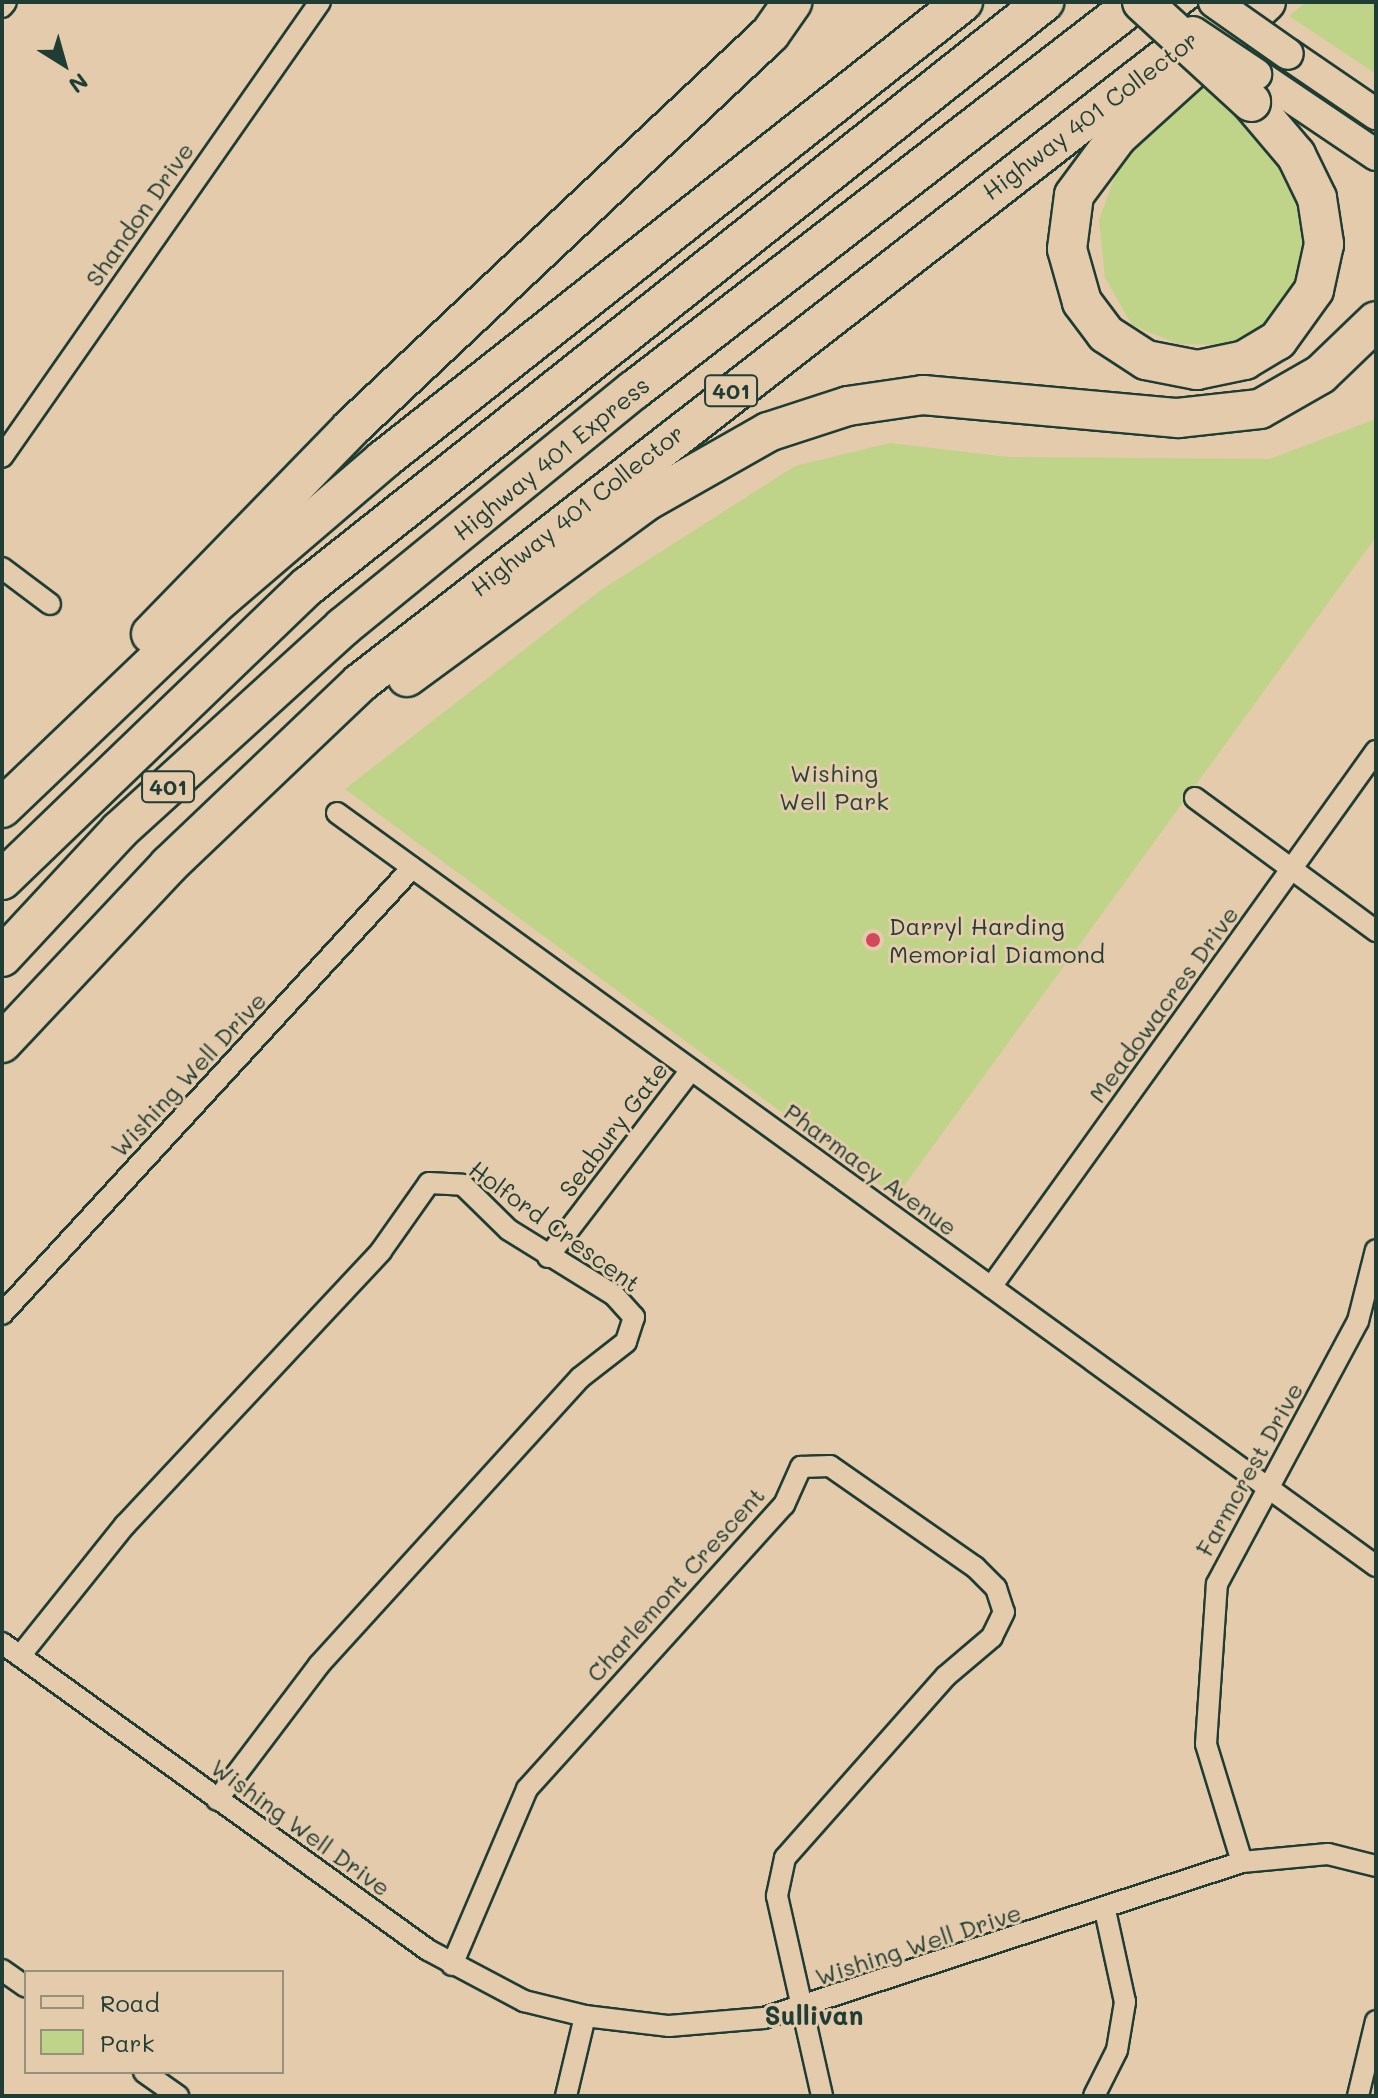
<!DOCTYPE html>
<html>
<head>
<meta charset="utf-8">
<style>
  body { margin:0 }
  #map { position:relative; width:1378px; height:2098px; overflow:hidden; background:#e4cbac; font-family:Mali,sans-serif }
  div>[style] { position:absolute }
  .green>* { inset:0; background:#bfd389 }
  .roads { filter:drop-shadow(2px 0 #1f3d34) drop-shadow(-2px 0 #1f3d34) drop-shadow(0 2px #1f3d34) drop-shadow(0 -2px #1f3d34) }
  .street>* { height:20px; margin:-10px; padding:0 10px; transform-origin:10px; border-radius:10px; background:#e4cbac }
  .secondary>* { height:30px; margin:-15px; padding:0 15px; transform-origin:15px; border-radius:15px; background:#e4cbac }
  .highway>* { height:38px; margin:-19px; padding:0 19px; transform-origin:19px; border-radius:19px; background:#e4cbac }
  .bridges { filter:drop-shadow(2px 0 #1f3d34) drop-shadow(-2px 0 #1f3d34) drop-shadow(0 2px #1f3d34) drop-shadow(0 -2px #1f3d34) }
  .secondary-bridge>* { height:30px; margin:-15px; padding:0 15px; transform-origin:15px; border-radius:15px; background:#e4cbac }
  .highway-bridge>* { height:38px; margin:-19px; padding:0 19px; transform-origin:19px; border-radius:19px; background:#e4cbac }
  .dots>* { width:22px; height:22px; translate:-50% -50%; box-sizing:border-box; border:4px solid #e4cbac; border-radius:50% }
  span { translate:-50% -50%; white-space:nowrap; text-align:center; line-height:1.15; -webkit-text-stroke:6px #e4cbac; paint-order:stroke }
  .shield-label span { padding:2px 6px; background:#e4cbac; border:2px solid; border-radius:6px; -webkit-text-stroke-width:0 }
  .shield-label { font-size:22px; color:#1f3d34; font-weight:700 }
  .street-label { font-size:24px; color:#1f3d34 }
  .park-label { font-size:24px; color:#274438 }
  .poi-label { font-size:24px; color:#1f3d34 }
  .left { translate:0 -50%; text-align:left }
  .neighbourhood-label { font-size:26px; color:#1f3d34; font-weight:700 }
  .frame { position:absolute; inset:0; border:4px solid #1f3d34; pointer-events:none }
  .legend { position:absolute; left:24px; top:1970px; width:260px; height:104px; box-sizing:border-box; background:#e4cbac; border:2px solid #95927c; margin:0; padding:10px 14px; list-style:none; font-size:24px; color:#1f3d34 }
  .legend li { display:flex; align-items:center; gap:16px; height:40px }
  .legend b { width:40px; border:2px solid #95927c }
  .north { position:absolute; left:24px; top:24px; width:80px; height:80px; -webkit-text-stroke:6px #e4cbac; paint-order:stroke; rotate:143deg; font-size:22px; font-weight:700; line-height:32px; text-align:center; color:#1f3d34 }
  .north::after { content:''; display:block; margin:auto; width:28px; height:36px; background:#1f3d34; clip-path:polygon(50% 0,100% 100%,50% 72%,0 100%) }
</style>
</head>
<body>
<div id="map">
  <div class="green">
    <i style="clip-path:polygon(1306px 2px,1376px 2px,1376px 74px,1289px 16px)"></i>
    <i style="clip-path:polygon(1206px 85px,1284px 149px,1314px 214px,1289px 316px,1229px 345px,1178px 344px,1132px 325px,1105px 278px,1099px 220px,1119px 165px)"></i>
    <i style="clip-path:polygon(1376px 419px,1376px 537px,896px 1197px,345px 789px,601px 590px,795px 466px,890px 443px,1008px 457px,1269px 459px)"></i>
  </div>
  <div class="roads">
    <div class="street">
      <i style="left:2px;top:7px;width:6px;rotate:-51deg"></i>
      <i style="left:2px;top:457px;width:555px;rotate:-55.05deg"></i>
      <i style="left:2px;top:568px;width:60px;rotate:36.9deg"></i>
      <i style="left:1195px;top:798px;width:225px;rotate:36.3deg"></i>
      <i style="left:337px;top:813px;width:1283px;rotate:35.93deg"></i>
      <i style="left:548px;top:1257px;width:235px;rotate:-52.6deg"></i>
      <i style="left:991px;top:1287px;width:660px;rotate:-54.31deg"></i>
      <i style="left:2px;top:1314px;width:606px;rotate:-47.41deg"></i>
      <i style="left:2px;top:1643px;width:525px;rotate:35.78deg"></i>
      <i style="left:428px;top:1950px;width:109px;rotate:28deg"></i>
      <i style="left:524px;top:2001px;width:63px;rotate:13.8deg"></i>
      <i style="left:585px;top:2016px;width:85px;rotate:6.8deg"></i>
      <i style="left:669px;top:2026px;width:95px;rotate:-4.8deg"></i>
      <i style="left:764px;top:2018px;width:503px;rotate:-18.07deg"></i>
      <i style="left:1242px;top:1862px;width:86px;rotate:-5.3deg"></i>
      <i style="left:1328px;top:1854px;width:49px;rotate:14deg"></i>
      <i style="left:20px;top:1656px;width:168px;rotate:-51.3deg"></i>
      <i style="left:125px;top:1525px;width:375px;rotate:-46.9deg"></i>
      <i style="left:381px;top:1251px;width:83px;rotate:-54.8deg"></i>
      <i style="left:429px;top:1183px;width:34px;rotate:3deg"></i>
      <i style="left:463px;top:1185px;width:64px;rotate:44.4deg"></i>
      <i style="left:509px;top:1230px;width:123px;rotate:31.8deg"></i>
      <i style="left:614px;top:1295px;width:30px;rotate:48deg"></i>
      <i style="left:634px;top:1317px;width:26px;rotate:108deg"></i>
      <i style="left:626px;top:1342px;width:58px;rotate:142deg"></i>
      <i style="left:580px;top:1378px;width:388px;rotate:132.3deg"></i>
      <i style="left:319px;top:1665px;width:169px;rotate:127.1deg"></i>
      <i style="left:1242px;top:1862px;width:123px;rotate:-107deg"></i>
      <i style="left:1206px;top:1744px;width:160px;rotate:-86.1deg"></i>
      <i style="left:1217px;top:1584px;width:298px;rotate:-61.8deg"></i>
      <i style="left:1358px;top:1321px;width:73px;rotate:-75.8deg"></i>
      <i style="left:452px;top:1965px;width:191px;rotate:-66.9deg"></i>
      <i style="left:527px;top:1789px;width:383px;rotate:-47.9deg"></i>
      <i style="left:784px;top:1505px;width:42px;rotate:-65.9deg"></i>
      <i style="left:801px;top:1467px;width:29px;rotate:-2deg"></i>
      <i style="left:830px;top:1466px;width:177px;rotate:34.9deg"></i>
      <i style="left:975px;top:1567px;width:30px;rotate:45deg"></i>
      <i style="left:996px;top:1588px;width:25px;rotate:72deg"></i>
      <i style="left:1004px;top:1612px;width:28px;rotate:116deg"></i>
      <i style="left:992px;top:1637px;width:60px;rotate:139.7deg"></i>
      <i style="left:946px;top:1676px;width:243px;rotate:131.5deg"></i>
      <i style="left:785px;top:1858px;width:39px;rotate:102deg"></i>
      <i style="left:777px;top:1896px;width:205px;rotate:77.3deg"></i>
      <i style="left:2px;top:1970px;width:29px;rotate:35deg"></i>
      <i style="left:144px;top:2072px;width:42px;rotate:35.2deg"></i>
      <i style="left:566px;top:2096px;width:82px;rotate:-76.6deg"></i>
      <i style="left:1094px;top:2096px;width:51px;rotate:-63.4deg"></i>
      <i style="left:1117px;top:2050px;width:49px;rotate:-80.5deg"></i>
      <i style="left:1125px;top:2002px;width:94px;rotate:-102.3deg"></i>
      <i style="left:1358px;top:2096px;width:77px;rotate:-76.5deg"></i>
    </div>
    <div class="secondary">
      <i style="left:1288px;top:54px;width:107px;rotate:34.3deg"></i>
      <i style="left:1256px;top:74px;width:145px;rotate:34deg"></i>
    </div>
    <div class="highway">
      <i style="left:1251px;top:102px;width:70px;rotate:49.7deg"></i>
      <i style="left:1296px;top:155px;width:48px;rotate:64deg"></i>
      <i style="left:1317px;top:198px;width:47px;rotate:81.3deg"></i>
      <i style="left:1324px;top:244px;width:47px;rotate:102.3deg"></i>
      <i style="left:1314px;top:290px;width:62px;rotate:125.8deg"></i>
      <i style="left:1278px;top:340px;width:39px;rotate:149deg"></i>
      <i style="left:1245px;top:360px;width:49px;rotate:168.2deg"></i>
      <i style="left:1197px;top:370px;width:52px;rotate:-168.9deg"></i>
      <i style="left:1146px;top:360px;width:48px;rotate:-147deg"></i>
      <i style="left:1106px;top:334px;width:40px;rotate:-127deg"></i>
      <i style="left:1082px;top:302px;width:55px;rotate:-105.8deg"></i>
      <i style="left:1067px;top:249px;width:54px;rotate:-82.6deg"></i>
      <i style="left:1074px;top:195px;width:72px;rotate:-53.4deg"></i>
      <i style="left:1117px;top:137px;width:201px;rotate:-42.2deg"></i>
      <i style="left:151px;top:634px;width:287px;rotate:-45.8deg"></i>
      <i style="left:351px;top:428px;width:575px;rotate:-43.24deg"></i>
      <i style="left:770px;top:34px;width:39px;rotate:-55deg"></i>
      <i style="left:407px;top:677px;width:295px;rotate:-36.3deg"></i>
      <i style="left:645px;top:502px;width:142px;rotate:-29.6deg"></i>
      <i style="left:768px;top:432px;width:84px;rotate:-18deg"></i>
      <i style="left:848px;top:406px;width:76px;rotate:-8.3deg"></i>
      <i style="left:923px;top:395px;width:256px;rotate:5.2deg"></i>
      <i style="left:1178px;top:418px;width:82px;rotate:-6.3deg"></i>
      <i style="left:1260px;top:409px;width:70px;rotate:-29.8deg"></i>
      <i style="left:1321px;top:374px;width:76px;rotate:-43.9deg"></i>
      <i style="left:2px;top:808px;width:303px;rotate:-43.7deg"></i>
      <i style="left:221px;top:599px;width:213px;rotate:-40.6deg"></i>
      <i style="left:383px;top:460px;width:739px;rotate:-38.3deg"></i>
      <i style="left:2px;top:880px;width:424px;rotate:-43.9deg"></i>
      <i style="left:308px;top:586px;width:940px;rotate:-38.43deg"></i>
      <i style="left:2px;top:957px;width:173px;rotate:-47.1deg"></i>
      <i style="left:120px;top:830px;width:302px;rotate:-42.3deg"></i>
      <i style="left:343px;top:627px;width:375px;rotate:-39.2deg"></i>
      <i style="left:634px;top:390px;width:634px;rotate:-37.7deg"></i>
      <i style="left:2px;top:1043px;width:244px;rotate:-46.8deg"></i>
      <i style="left:169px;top:865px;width:264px;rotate:-43.6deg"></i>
      <i style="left:360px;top:683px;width:1110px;rotate:-37.83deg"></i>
    </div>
  </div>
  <div class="bridges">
    <div class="secondary-bridge">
      <i style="left:1214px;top:2px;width:90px;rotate:35.1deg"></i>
      <i style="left:1193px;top:32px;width:76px;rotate:33.7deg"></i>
    </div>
    <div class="highway-bridge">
      <i style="left:1142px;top:2px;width:148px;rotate:42.5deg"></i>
    </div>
  </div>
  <div class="dots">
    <i style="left:873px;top:940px;background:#d1495b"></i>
  </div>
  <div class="shield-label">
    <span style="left:731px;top:391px">401</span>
    <span style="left:168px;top:787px">401</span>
  </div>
  <div class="street-label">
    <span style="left:1090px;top:115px;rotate:-37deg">Highway 401 Collector</span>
    <span style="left:139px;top:214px;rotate:-55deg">Shandon Drive</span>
    <span style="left:551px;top:458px;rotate:-39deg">Highway 401 Express</span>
    <span style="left:577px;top:510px;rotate:-38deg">Highway 401 Collector</span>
    <span style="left:1163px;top:1004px;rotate:-54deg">Meadowacres Drive</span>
    <span style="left:188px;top:1074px;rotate:-47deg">Wishing Well Drive</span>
    <span style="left:613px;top:1129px;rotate:-53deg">Seabury Gate</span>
    <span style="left:871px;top:1169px;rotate:36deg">Pharmacy Avenue</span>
    <span style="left:555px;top:1226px;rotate:36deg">Holford Crescent</span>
    <span style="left:1249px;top:1469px;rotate:-61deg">Farmcrest Drive</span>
    <span style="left:675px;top:1584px;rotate:-48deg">Charlemont Crescent</span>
    <span style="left:301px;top:1827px;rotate:36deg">Wishing Well Drive</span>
    <span style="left:918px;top:1944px;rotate:-18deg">Wishing Well Drive</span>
  </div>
  <div class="park-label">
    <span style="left:834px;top:787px">Wishing<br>Well Park</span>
  </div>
  <div class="poi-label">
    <span class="left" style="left:889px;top:940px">Darryl Harding<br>Memorial Diamond</span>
  </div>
  <div class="neighbourhood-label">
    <span style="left:814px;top:2016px">Sullivan</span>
  </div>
  <div class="frame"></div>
  <ul class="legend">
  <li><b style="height:10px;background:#e4cbac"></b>Road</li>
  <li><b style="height:22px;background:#bfd389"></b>Park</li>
  </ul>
  <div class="north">N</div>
</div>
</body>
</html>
